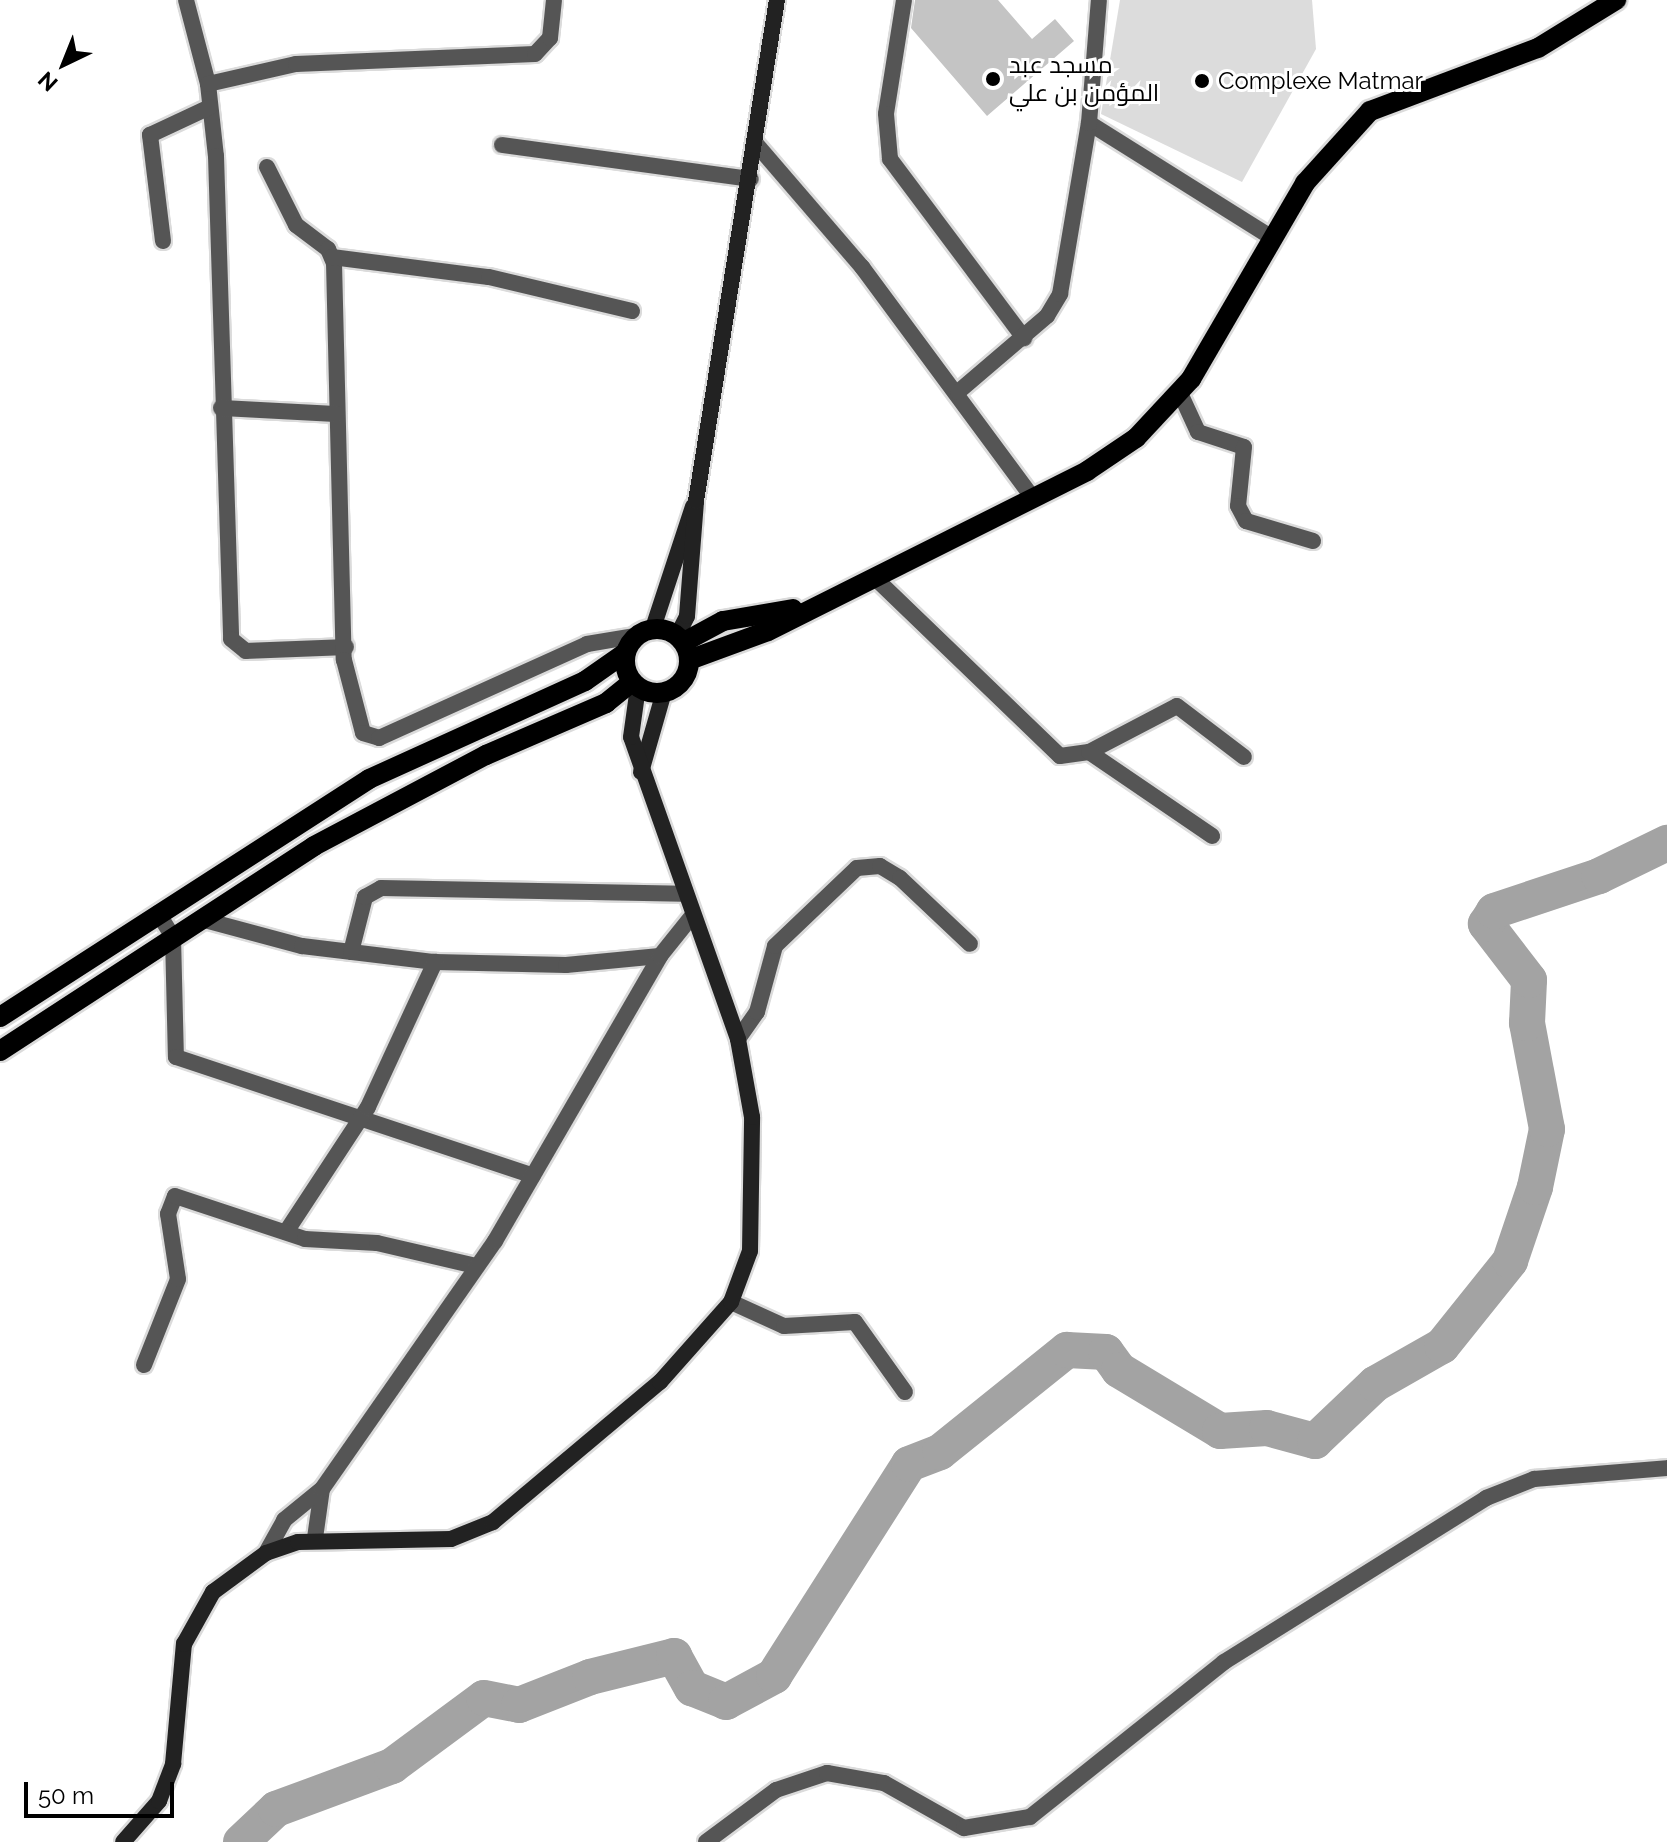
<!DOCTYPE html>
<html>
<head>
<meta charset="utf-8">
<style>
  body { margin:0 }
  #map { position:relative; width:1667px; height:1842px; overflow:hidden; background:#fff; font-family:Raleway,Cairo,sans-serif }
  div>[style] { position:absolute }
  .green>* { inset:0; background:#dcdcdc }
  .river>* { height:36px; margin:-18px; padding:0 18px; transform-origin:18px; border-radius:18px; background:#a3a3a3 }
  .building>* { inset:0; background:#c4c4c4 }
  .roads { filter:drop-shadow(2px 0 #dbdbdb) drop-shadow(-2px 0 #dbdbdb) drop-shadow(0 2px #dbdbdb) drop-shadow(0 -2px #dbdbdb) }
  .minor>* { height:16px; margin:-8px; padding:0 8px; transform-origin:8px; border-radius:8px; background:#555 }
  .secondary>* { height:16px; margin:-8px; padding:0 8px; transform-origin:8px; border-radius:8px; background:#222 }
  .primary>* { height:20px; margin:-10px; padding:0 10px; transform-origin:10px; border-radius:10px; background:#000 }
  .primary>.ring { margin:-10px; padding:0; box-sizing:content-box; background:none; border:20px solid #000; border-radius:50% }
  .dots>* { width:22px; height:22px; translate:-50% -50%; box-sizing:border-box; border:4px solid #fff; border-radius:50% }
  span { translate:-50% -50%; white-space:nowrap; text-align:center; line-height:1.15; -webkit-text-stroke:6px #fff; paint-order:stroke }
  .poi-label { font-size:24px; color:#000 }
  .left { translate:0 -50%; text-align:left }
  .north { position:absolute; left:24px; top:24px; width:80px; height:80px; -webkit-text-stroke:6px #fff; paint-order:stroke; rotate:223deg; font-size:22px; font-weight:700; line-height:32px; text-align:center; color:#000 }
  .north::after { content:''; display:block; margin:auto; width:28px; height:36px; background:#000; clip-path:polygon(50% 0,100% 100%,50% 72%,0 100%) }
  .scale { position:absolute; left:24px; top:1782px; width:150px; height:36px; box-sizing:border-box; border:4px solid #000; border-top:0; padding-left:10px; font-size:24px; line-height:28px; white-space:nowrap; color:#000; -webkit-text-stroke:6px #fff; paint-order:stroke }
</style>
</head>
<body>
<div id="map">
  <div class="green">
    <i style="clip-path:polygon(1120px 0,1312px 0,1316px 49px,1242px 182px,1101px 114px)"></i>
  </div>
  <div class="river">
    <i style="left:241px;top:1842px;width:48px;rotate:-43.3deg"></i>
    <i style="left:276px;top:1809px;width:124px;rotate:-20.3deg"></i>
    <i style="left:392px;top:1766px;width:114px;rotate:-36.5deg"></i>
    <i style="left:484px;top:1698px;width:36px;rotate:11deg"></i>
    <i style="left:519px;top:1705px;width:76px;rotate:-21.5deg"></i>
    <i style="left:590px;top:1677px;width:87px;rotate:-14deg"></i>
    <i style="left:674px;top:1656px;width:37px;rotate:61deg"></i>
    <i style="left:692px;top:1688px;width:37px;rotate:22deg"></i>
    <i style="left:726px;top:1702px;width:55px;rotate:-28.4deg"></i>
    <i style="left:774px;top:1676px;width:251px;rotate:-57.5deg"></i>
    <i style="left:909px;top:1464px;width:33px;rotate:-21deg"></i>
    <i style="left:940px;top:1452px;width:163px;rotate:-38.8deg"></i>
    <i style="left:1067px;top:1350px;width:39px;rotate:3deg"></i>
    <i style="left:1106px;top:1352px;width:22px;rotate:54deg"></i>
    <i style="left:1119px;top:1370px;width:118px;rotate:31.1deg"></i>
    <i style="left:1220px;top:1431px;width:47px;rotate:-3.7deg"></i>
    <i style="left:1267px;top:1428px;width:50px;rotate:15.2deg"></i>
    <i style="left:1315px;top:1441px;width:83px;rotate:-43.5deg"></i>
    <i style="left:1375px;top:1384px;width:77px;rotate:-29.6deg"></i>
    <i style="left:1442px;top:1346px;width:109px;rotate:-51.3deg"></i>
    <i style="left:1510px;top:1261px;width:78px;rotate:-71.3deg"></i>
    <i style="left:1535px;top:1187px;width:59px;rotate:-78.3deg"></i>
    <i style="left:1547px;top:1129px;width:108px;rotate:-100.7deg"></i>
    <i style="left:1527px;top:1023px;width:43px;rotate:-87.3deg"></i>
    <i style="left:1529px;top:980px;width:71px;rotate:-127.5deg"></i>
    <i style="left:1486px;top:924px;width:15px;rotate:-58deg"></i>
    <i style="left:1494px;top:911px;width:111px;rotate:-18.4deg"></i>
    <i style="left:1599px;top:876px;width:76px;rotate:-25.9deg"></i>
  </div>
  <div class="building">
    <i style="clip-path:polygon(915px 0,998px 0,1032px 39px,1055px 19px,1074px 41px,987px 116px,911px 28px)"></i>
  </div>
  <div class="roads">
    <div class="minor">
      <i style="left:186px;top:0;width:87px;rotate:75.3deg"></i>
      <i style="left:208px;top:84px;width:72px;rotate:83.7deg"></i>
      <i style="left:216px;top:156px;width:483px;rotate:88.2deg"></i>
      <i style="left:231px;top:639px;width:19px;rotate:39deg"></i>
      <i style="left:246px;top:651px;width:100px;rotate:-2.3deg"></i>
      <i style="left:904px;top:0;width:115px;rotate:99deg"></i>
      <i style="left:886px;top:114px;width:45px;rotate:84.9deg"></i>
      <i style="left:890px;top:159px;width:224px;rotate:53.2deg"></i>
      <i style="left:208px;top:84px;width:90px;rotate:-12.8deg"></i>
      <i style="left:296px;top:64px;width:239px;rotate:-2.4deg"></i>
      <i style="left:535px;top:54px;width:22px;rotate:-47deg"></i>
      <i style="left:550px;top:38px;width:38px;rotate:-84deg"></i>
      <i style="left:1089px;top:123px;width:216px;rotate:32.1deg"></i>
      <i style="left:502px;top:145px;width:251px;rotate:7.8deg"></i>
      <i style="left:757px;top:145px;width:161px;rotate:49.3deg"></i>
      <i style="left:862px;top:267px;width:286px;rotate:53.5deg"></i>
      <i style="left:267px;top:167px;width:65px;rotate:63.4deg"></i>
      <i style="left:296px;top:225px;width:40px;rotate:37deg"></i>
      <i style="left:328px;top:249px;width:15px;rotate:67deg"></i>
      <i style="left:334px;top:263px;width:397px;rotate:88.6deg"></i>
      <i style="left:344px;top:660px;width:75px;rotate:75.4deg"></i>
      <i style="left:363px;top:733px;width:17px;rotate:17deg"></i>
      <i style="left:379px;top:738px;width:228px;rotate:-24.3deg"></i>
      <i style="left:587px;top:644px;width:49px;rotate:-9.5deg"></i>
      <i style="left:163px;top:241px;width:107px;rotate:-97deg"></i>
      <i style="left:150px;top:135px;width:66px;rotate:-25deg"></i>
      <i style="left:332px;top:257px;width:158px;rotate:7.3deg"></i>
      <i style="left:489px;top:277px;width:147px;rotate:13.4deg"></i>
      <i style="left:958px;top:392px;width:117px;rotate:-40.5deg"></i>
      <i style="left:1047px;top:316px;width:26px;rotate:-59deg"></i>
      <i style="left:1060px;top:294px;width:173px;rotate:-80.4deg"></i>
      <i style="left:1089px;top:123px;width:123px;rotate:-85.4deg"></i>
      <i style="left:1180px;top:393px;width:43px;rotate:65.2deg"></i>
      <i style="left:1198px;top:432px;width:48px;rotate:18.1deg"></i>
      <i style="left:1244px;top:447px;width:59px;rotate:95.8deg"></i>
      <i style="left:1238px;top:506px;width:17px;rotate:62deg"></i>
      <i style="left:1246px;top:521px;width:70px;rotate:16.6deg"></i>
      <i style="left:221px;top:408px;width:116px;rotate:3deg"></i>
      <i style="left:874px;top:577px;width:258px;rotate:43.9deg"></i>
      <i style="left:1060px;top:756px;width:29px;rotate:-8deg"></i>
      <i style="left:1089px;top:752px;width:99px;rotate:-27.6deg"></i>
      <i style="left:1177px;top:706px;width:84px;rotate:37.3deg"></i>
      <i style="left:1089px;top:752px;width:149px;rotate:34.3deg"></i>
      <i style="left:158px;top:913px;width:28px;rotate:58deg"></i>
      <i style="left:173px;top:937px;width:120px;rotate:88.6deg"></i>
      <i style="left:176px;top:1057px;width:376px;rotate:18.4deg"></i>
      <i style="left:201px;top:919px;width:105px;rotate:15deg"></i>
      <i style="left:302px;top:946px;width:134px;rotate:6.9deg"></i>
      <i style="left:435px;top:962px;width:131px;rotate:1.3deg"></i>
      <i style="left:566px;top:965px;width:94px;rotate:-5.5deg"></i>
      <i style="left:351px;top:952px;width:57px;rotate:-75.7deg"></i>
      <i style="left:365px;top:897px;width:18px;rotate:-29deg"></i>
      <i style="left:381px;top:888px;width:302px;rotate:1.1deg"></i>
      <i style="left:738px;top:1039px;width:33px;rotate:-55deg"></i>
      <i style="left:757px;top:1012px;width:68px;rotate:-74.7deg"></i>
      <i style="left:775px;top:946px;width:113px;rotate:-43.6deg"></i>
      <i style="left:857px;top:868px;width:23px;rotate:-5deg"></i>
      <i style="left:880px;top:866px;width:23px;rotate:31deg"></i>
      <i style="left:900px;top:878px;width:96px;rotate:43.3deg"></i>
      <i style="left:286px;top:1232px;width:149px;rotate:-56.7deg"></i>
      <i style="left:368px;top:1107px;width:160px;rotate:-65.2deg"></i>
      <i style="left:731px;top:1302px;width:58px;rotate:24.4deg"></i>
      <i style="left:784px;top:1326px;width:71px;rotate:-3.2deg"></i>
      <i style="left:855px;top:1322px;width:86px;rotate:54.5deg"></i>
      <i style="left:144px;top:1365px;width:92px;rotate:-68.4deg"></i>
      <i style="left:178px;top:1279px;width:66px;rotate:-98.7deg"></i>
      <i style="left:168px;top:1214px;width:19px;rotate:-69deg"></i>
      <i style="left:175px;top:1196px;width:137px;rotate:18.3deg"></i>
      <i style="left:305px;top:1239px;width:72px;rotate:3.2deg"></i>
      <i style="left:377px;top:1243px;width:102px;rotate:13.1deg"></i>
      <i style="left:315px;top:1538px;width:49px;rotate:-81.9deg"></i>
      <i style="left:266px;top:1553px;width:38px;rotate:-61deg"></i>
      <i style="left:284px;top:1520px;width:49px;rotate:-39.2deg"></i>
      <i style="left:322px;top:1489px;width:302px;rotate:-55.1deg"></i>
      <i style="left:495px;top:1241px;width:329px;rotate:-59.9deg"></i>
      <i style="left:660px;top:956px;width:51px;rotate:-51.3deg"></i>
      <i style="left:706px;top:1842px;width:87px;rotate:-36.6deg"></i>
      <i style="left:776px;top:1790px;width:54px;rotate:-18.4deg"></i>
      <i style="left:827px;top:1773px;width:58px;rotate:10deg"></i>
      <i style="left:884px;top:1783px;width:92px;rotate:29.4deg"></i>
      <i style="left:964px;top:1828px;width:67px;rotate:-9.5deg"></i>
      <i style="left:1030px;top:1817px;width:248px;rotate:-38.6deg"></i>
      <i style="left:1224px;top:1662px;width:309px;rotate:-32deg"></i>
      <i style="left:1486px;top:1498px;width:52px;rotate:-21.6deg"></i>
      <i style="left:1534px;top:1479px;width:133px;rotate:-4.7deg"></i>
    </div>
    <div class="secondary">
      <i style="left:653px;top:628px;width:128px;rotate:-71.8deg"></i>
      <i style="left:677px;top:636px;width:22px;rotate:-63deg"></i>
      <i style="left:687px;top:616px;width:115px;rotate:-85.5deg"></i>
      <i style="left:696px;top:501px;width:508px;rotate:-80.82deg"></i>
      <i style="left:641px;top:772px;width:83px;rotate:-74deg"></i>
      <i style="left:123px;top:1842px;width:55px;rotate:-48.7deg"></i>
      <i style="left:159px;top:1801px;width:40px;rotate:-69deg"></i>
      <i style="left:173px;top:1764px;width:121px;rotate:-84.8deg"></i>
      <i style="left:184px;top:1644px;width:60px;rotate:-60.9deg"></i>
      <i style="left:213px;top:1592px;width:66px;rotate:-36.3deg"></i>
      <i style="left:266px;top:1553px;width:34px;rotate:-19deg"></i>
      <i style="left:298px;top:1542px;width:153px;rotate:-1.1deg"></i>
      <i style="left:451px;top:1539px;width:45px;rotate:-22deg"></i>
      <i style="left:493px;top:1522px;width:218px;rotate:-40deg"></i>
      <i style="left:660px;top:1382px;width:107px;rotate:-48.4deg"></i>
      <i style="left:731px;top:1302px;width:54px;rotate:-69.6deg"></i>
      <i style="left:750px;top:1251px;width:134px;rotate:-89.1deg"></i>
      <i style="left:752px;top:1117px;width:79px;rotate:-100.2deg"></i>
      <i style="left:738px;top:1039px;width:320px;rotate:-109.5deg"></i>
      <i style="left:631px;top:737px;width:50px;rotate:-82deg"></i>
    </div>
    <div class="primary">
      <i class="ring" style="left:625px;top:629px;width:44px;height:44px"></i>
      <i style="left:684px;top:642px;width:44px;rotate:-28.3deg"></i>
      <i style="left:723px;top:621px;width:71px;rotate:-9.7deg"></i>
      <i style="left:689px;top:660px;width:84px;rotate:-20.2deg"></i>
      <i style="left:768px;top:631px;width:357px;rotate:-26.6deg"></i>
      <i style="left:1087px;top:471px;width:59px;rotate:-34deg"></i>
      <i style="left:1136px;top:438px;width:81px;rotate:-47deg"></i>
      <i style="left:1191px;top:379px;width:227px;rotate:-59.8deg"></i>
      <i style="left:1305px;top:183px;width:97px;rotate:-47.9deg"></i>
      <i style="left:1370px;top:111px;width:179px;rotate:-20.6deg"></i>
      <i style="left:1538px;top:48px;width:92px;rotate:-31.6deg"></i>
      <i style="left:0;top:1017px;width:439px;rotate:-32.8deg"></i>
      <i style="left:369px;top:779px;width:237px;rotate:-24.4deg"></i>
      <i style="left:585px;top:681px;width:49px;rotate:-35deg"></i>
      <i style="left:0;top:1051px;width:375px;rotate:-33.1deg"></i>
      <i style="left:314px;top:846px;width:195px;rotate:-27.9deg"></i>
      <i style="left:486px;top:755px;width:131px;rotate:-23.4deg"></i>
      <i style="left:606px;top:703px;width:33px;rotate:-39deg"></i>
    </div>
  </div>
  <div class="dots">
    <i style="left:993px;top:79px;background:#000"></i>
    <i style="left:1202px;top:81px;background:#000"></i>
  </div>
  <div class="poi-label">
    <span class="left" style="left:1009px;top:79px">مسجد عبد<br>المؤمن بن علي</span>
    <span class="left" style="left:1218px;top:81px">Complexe Matmar</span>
  </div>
  <div class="north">N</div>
  <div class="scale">50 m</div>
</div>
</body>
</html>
